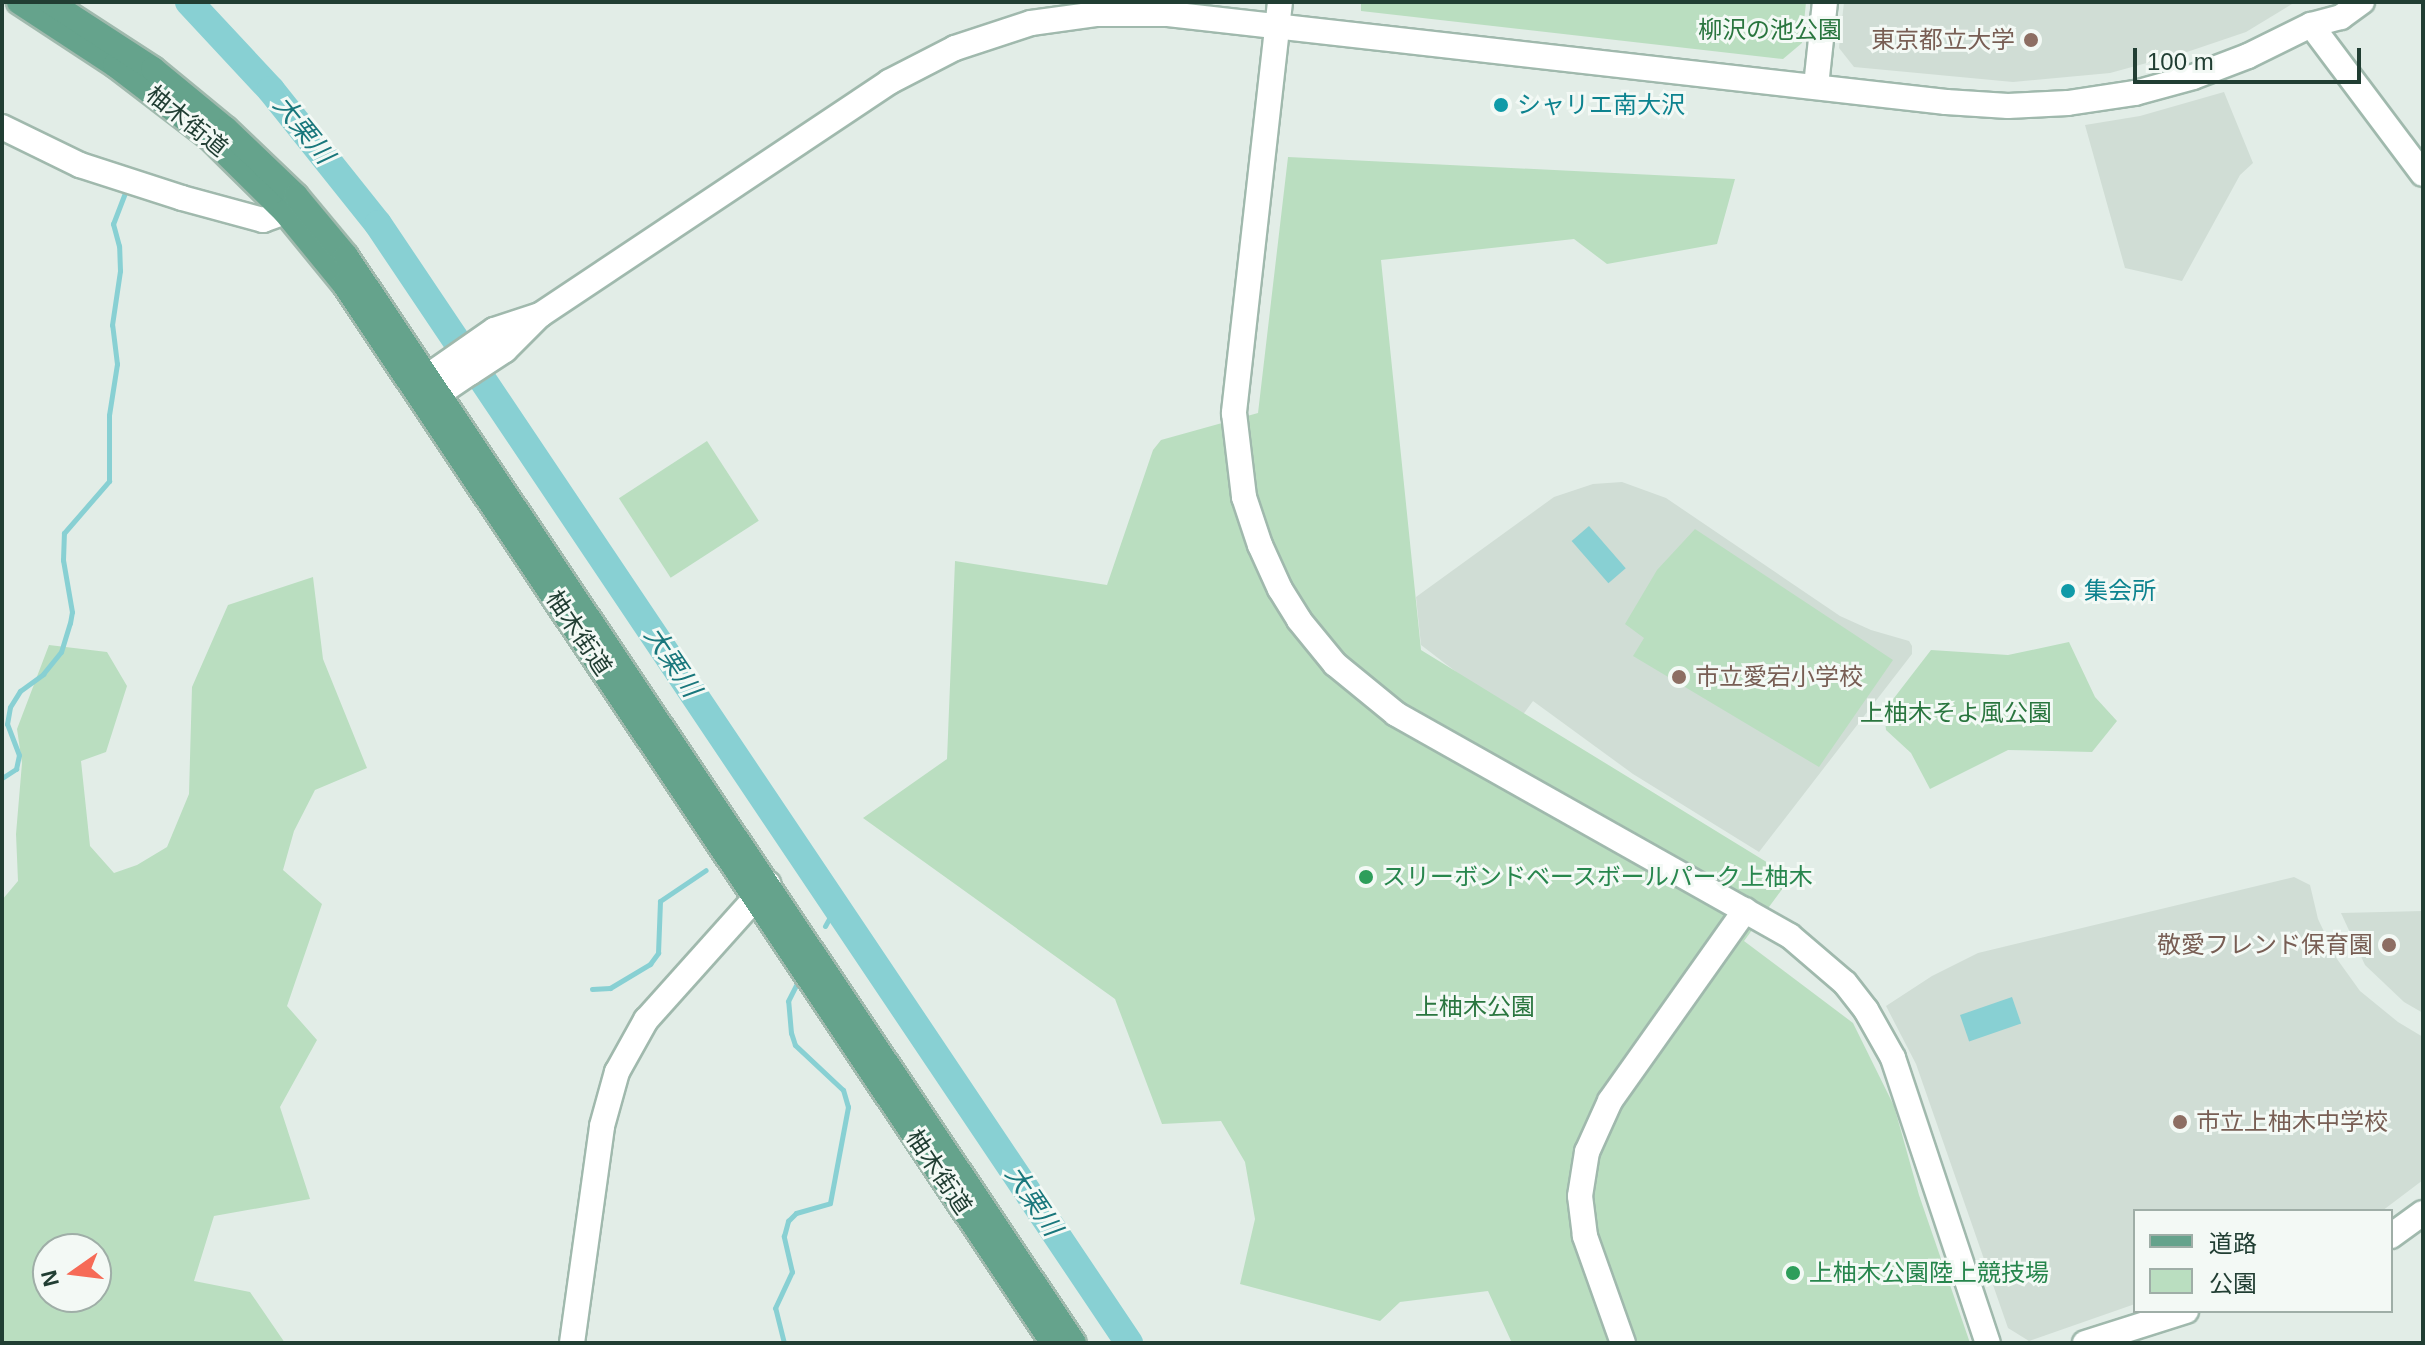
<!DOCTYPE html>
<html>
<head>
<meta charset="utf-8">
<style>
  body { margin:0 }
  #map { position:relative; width:2425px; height:1345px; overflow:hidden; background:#e2ede7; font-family:Arial,"Noto Sans JP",sans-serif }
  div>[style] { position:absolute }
  .built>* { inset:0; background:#d0ddd5 }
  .green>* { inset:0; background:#badec0; transform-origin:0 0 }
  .water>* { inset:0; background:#88d0d3; transform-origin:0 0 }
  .stream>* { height:5px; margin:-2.5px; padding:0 2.5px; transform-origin:2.5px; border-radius:2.5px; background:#88d0d3 }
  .river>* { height:28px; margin:-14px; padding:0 14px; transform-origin:14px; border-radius:14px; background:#88d0d3 }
  .roads { filter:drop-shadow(2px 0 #a0b9ad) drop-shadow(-2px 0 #a0b9ad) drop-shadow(0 2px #a0b9ad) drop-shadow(0 -2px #a0b9ad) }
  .secondary>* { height:24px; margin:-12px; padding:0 12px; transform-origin:12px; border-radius:12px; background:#fff }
  .primary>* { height:24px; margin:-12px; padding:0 12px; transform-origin:12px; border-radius:12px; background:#65a38c }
  .dots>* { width:22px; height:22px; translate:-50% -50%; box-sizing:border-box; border:4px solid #f3f9f5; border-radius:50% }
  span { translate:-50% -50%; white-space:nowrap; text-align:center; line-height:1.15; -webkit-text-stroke:6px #f3f9f5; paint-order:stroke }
  .park-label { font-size:24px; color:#2a763f }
  .education-label { font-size:24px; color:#785e54 }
  .right { translate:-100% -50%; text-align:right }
  .left { translate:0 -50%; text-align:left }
  .culture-label { font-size:24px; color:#0d838f }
  .street-label { font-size:24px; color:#213e33 }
  .leisure-label { font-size:24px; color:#27864d }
  .water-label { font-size:26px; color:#19777c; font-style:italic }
  .frame { position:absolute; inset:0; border:4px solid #213e33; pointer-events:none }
  .legend { position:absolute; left:2133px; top:1209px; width:260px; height:104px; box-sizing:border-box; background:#f3f9f5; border:2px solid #9faea7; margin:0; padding:10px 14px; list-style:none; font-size:24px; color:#213e33 }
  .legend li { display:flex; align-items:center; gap:16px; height:40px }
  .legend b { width:40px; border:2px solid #9faea7 }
  .north { position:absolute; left:32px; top:1233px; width:80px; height:80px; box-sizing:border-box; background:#f3f9f5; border:2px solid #9faea7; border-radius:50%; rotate:256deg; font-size:22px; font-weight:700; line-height:32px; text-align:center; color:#213e33 }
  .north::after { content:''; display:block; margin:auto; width:28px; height:36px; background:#f66b57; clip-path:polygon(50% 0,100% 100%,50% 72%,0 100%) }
  .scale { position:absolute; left:2133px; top:48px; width:228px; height:36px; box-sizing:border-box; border:4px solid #213e33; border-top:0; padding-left:10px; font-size:24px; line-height:28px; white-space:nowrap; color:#213e33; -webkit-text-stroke:6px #f3f9f5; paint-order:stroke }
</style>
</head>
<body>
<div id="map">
  <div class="built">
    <i style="clip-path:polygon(1844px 2px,2291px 2px,2292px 4px,2246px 32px,2187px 52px,2110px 73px,2013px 82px,1854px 67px,1839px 48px)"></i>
    <i style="clip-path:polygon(2224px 92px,2253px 163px,2240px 175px,2182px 281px,2125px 268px,2085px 125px,2140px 116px)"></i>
    <i style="clip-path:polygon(1622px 482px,1666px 498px,1840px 616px,1871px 630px,1909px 641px,1912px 646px,1912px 654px,1759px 852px,1633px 774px,1533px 701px,1519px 720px,1421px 645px,1416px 597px,1554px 497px,1593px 484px)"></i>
    <i style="clip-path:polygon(2294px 877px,2310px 885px,2318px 919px,2337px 959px,2360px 991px,2398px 1022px,2423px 1037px,2423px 1180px,2382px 1211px,2135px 1211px,2135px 1304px,2029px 1341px,2008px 1328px,1916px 1064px,1886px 1006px,1932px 976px,1978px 953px)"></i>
    <i style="clip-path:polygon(2423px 911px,2423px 1013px,2404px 1002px,2365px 965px,2341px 913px)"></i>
  </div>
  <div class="green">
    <i style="clip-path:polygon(1361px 2px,1806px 2px,1802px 43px,1783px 59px,1361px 11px)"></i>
    <i style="clip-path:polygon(1288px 157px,1735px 179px,1717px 244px,1607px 264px,1574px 239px,1381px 260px,1421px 650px,1791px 877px,1744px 941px,1853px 1023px,1894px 1106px,1919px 1195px,1970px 1343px,1512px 1343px,1488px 1291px,1400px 1302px,1380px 1321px,1240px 1284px,1255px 1219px,1245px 1162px,1221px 1121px,1162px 1124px,1115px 999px,863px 818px,947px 759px,955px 561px,1107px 585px,1153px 450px,1161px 440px,1258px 413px)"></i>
    <i style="left:707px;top:441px;width:95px;height:105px;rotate:57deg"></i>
    <i style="clip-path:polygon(1695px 529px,1893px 660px,1819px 767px,1633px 656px,1644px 638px,1625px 624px,1657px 570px)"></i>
    <i style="clip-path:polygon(evenodd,313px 577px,323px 659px,367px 768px,315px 790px,294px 831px,283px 870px,322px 904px,287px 1006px,317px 1040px,280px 1107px,310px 1199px,214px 1216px,194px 1281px,250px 1292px,285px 1343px,2px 1343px,2px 900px,18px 881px,16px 834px,22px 763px,17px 729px,49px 645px,107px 652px,127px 686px,106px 752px,81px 761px,90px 846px,114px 873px,137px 865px,167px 847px,189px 794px,192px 687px,228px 605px,313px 577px,96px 1249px,96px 1297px,48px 1297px,48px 1249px,96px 1249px)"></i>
    <i style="clip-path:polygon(2069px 642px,2095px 697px,2117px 721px,2092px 752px,2008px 750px,1930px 789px,1911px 753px,1886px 730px,1884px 711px,1931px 650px,2008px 655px)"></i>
  </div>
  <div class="water">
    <i style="left:1589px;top:526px;width:56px;height:23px;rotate:49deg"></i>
    <i style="left:2012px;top:997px;width:28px;height:55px;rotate:71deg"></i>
  </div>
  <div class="stream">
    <i style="left:2px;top:778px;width:17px;rotate:-33deg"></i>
    <i style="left:16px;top:769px;width:14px;rotate:-78deg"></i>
    <i style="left:19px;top:755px;width:33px;rotate:-111deg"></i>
    <i style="left:7px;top:724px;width:17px;rotate:-80deg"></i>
    <i style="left:10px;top:707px;width:19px;rotate:-58deg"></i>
    <i style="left:20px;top:691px;width:29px;rotate:-36deg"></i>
    <i style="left:43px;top:674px;width:28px;rotate:-51deg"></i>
    <i style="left:61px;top:652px;width:30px;rotate:-73deg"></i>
    <i style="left:70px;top:623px;width:11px;rotate:-80deg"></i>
    <i style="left:72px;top:612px;width:53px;rotate:-99.8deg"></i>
    <i style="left:63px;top:560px;width:27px;rotate:-88deg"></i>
    <i style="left:64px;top:533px;width:69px;rotate:-49.1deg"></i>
    <i style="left:109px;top:481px;width:66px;rotate:-90deg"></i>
    <i style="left:109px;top:415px;width:52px;rotate:-81.1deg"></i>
    <i style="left:117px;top:364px;width:39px;rotate:-97deg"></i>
    <i style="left:112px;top:325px;width:55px;rotate:-81.6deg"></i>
    <i style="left:120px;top:271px;width:25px;rotate:-92deg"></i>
    <i style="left:119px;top:246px;width:23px;rotate:-105deg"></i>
    <i style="left:113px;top:224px;width:34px;rotate:-69deg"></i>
    <i style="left:773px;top:824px;width:6px;rotate:-39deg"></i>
    <i style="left:825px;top:926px;width:21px;rotate:-61deg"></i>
    <i style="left:592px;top:989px;width:18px;rotate:-3deg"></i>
    <i style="left:610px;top:988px;width:47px;rotate:-31deg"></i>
    <i style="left:650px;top:964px;width:14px;rotate:-54deg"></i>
    <i style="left:658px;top:953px;width:52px;rotate:-87.8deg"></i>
    <i style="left:660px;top:901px;width:55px;rotate:-34deg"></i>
    <i style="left:784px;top:1343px;width:36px;rotate:-104deg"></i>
    <i style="left:775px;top:1308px;width:40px;rotate:-65deg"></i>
    <i style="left:792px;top:1272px;width:37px;rotate:-103deg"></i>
    <i style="left:784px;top:1236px;width:16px;rotate:-75deg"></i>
    <i style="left:788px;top:1221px;width:11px;rotate:-45deg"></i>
    <i style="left:796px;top:1213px;width:35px;rotate:-16deg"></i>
    <i style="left:830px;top:1203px;width:98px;rotate:-79.4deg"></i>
    <i style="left:848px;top:1107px;width:18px;rotate:-106deg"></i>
    <i style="left:843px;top:1090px;width:66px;rotate:-136.8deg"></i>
    <i style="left:795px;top:1045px;width:13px;rotate:-108deg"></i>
    <i style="left:791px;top:1033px;width:32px;rotate:-95deg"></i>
    <i style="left:788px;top:1001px;width:18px;rotate:-63deg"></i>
  </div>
  <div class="river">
    <i style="left:189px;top:2px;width:120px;rotate:47deg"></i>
    <i style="left:271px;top:90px;width:171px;rotate:51.4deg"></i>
    <i style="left:378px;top:224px;width:1348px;rotate:56.13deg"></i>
  </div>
  <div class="roads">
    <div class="secondary">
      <i style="left:1280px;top:2px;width:414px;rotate:96.4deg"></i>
      <i style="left:1234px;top:413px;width:85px;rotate:83.2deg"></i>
      <i style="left:1244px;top:497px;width:51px;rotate:71.6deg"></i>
      <i style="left:1260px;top:545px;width:48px;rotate:65.6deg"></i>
      <i style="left:1280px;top:589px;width:36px;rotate:58deg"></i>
      <i style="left:1299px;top:620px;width:57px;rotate:50.7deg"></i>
      <i style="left:1335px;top:664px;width:79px;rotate:39.3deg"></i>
      <i style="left:1396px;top:714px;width:452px;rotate:29.4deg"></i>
      <i style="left:1790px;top:936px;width:72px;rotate:40.5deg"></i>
      <i style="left:1845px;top:983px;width:34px;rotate:52deg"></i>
      <i style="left:1866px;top:1010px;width:55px;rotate:60.6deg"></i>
      <i style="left:1893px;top:1058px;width:300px;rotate:71.6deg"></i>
      <i style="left:2311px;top:25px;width:186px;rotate:53.1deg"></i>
      <i style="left:1816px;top:86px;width:84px;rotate:-83.9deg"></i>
      <i style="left:2px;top:127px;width:87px;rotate:26deg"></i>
      <i style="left:80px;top:165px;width:107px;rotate:17.9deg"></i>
      <i style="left:182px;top:198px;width:84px;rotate:15.2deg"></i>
      <i style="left:263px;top:220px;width:23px;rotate:-20deg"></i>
      <i style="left:540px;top:315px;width:48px;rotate:161.9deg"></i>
      <i style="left:494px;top:330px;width:80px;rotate:145.1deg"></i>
      <i style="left:428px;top:376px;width:20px;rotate:117deg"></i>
      <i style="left:419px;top:394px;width:21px;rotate:-3deg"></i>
      <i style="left:440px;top:393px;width:36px;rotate:-34deg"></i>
      <i style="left:470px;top:373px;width:42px;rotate:-33.3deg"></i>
      <i style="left:505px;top:350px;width:49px;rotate:-45deg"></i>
      <i style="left:540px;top:315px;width:420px;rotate:-33.7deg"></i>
      <i style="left:889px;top:82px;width:74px;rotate:-27.3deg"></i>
      <i style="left:955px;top:48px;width:80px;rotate:-18.2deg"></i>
      <i style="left:1031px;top:23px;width:67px;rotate:-7.8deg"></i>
      <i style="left:1097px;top:14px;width:71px"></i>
      <i style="left:1168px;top:14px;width:783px;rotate:6.45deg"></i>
      <i style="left:1946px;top:102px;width:62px;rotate:3.7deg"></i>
      <i style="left:2008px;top:106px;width:60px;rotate:-2.9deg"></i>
      <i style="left:2068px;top:103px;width:68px;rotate:-8.5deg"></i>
      <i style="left:2135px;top:93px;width:60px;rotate:-15.4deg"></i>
      <i style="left:2193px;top:77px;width:59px;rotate:-20.9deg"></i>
      <i style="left:2248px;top:56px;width:70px;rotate:-26.2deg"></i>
      <i style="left:2311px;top:25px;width:31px;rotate:-15deg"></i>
      <i style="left:2341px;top:17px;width:26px;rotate:-36deg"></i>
      <i style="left:2391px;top:1236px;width:39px;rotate:-36deg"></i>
      <i style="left:572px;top:1343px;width:219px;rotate:-82.1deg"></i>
      <i style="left:602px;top:1126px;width:56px;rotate:-74.5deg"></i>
      <i style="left:617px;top:1072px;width:60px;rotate:-60.9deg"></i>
      <i style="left:646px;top:1020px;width:183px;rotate:-48.1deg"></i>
      <i style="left:1623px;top:1343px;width:114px;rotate:-109.6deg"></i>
      <i style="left:1585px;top:1236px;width:40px;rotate:-97.1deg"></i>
      <i style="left:1580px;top:1196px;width:45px;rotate:-81deg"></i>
      <i style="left:1587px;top:1152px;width:56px;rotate:-65.7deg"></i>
      <i style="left:1610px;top:1101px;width:234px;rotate:-54.7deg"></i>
      <i style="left:2085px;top:1343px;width:106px;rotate:-17.6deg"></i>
    </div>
    <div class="primary">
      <i style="left:19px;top:2px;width:115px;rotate:33.3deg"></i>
      <i style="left:115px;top:65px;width:120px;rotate:37.5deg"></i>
      <i style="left:210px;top:138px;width:105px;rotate:44.6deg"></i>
      <i style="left:285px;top:212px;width:93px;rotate:50.7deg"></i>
      <i style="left:344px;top:284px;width:1274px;rotate:56.2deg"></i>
      <i style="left:50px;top:2px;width:123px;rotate:33deg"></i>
      <i style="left:153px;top:69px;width:94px;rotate:39.4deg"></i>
      <i style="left:226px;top:129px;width:97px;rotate:43.7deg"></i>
      <i style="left:296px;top:196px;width:78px;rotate:50.2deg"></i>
      <i style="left:346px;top:256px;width:1308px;rotate:56.19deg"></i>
    </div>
  </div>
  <div class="dots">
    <i style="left:2031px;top:40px;background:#8d6e63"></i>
    <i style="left:1501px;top:105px;background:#0f9aa8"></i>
    <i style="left:2068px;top:591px;background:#0f9aa8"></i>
    <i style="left:1679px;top:677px;background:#8d6e63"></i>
    <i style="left:1366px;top:877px;background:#2e9e5b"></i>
    <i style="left:2389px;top:945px;background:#8d6e63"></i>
    <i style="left:2180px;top:1122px;background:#8d6e63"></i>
    <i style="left:1793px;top:1273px;background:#2e9e5b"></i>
  </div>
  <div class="park-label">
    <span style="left:1770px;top:30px">柳沢の池公園</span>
    <span style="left:1956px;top:713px">上柚木そよ風公園</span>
    <span style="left:1475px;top:1007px">上柚木公園</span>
  </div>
  <div class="education-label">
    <span class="right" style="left:2015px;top:40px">東京都立大学</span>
    <span class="left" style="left:1695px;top:677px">市立愛宕小学校</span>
    <span class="right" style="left:2373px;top:945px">敬愛フレンド保育園</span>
    <span class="left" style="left:2196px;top:1122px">市立上柚木中学校</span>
  </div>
  <div class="culture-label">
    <span class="left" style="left:1517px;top:105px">シャリエ南大沢</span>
    <span class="left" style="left:2084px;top:591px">集会所</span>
  </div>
  <div class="street-label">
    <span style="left:187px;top:121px;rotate:39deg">柚木街道</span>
    <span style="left:579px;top:633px;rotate:56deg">柚木街道</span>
    <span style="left:939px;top:1172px;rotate:56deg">柚木街道</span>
  </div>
  <div class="leisure-label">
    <span class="left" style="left:1382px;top:877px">スリーボンドベースボールパーク上柚木</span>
    <span class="left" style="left:1809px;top:1273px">上柚木公園陸上競技場</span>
  </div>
  <div class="water-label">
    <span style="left:303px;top:130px;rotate:51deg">大栗川</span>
    <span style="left:672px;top:662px;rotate:56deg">大栗川</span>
    <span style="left:1033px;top:1201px;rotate:56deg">大栗川</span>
  </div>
  <div class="frame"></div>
  <ul class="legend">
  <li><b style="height:10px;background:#65a38c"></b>道路</li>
  <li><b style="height:22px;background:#badec0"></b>公園</li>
  </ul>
  <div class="north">N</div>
  <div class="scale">100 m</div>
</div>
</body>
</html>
